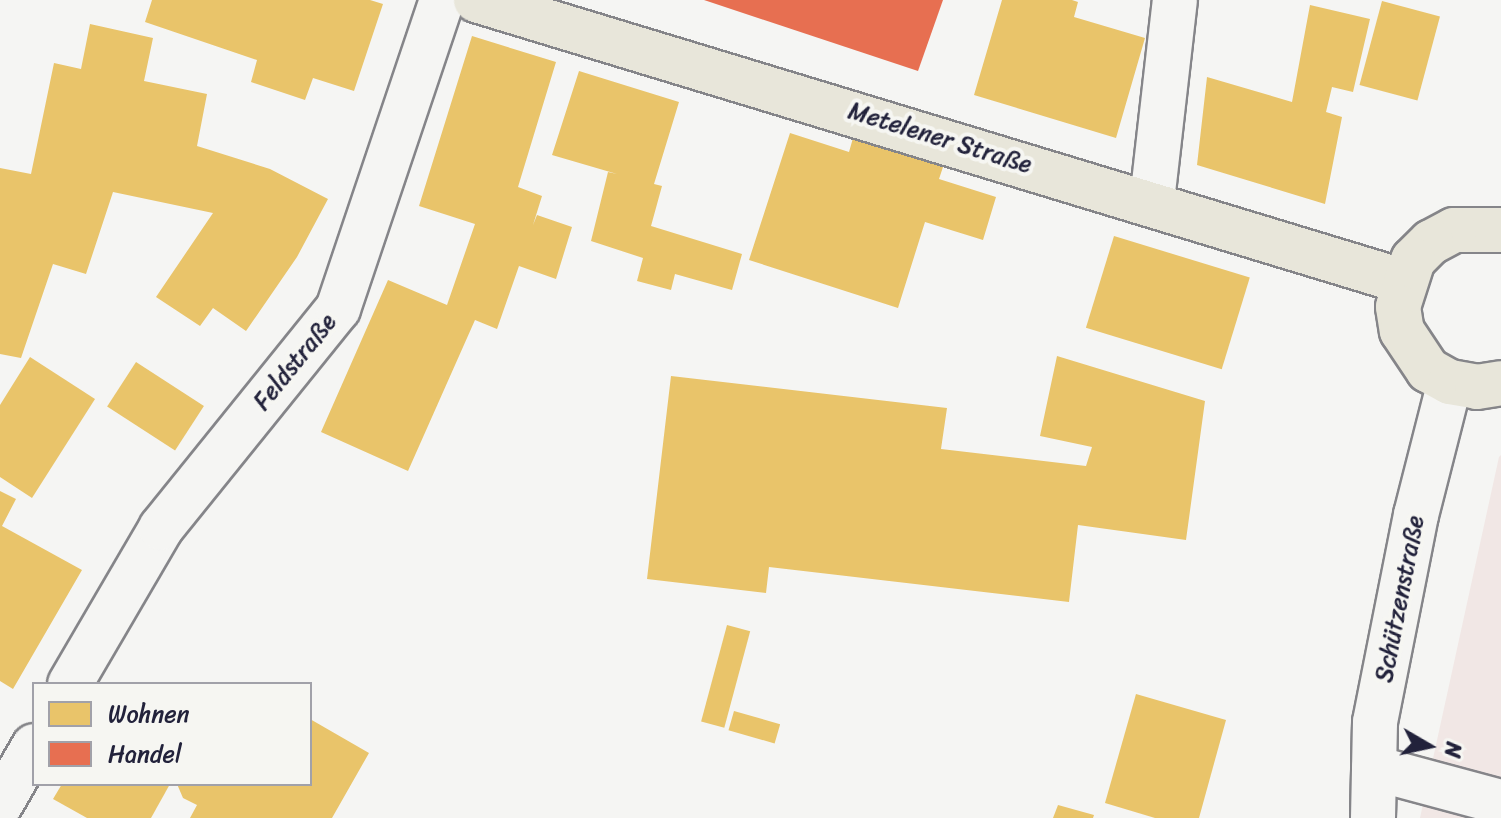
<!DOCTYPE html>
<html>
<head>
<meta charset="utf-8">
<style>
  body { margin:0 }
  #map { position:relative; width:1501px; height:818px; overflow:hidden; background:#f5f5f3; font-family:Sriracha,sans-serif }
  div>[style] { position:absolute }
  .built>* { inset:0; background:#f1e7e5 }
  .homes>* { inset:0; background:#e9c46a; transform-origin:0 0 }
  .shops>* { inset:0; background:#e76f51 }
  .roads { filter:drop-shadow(2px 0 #858589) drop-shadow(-2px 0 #858589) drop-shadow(0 2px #858589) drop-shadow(0 -2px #858589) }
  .minor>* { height:44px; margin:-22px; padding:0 22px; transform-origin:22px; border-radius:22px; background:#f5f5f3 }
  .major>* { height:44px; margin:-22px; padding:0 22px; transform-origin:22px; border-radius:22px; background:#e8e6da }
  span { translate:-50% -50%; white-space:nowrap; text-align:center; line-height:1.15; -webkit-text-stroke:8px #f6f6f2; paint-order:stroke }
  .street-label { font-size:24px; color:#22223b }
  .legend { position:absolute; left:32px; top:682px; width:280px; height:104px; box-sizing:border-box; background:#f6f6f2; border:2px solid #a1a1a9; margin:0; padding:10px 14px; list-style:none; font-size:24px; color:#22223b }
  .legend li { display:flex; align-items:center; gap:16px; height:40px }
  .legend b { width:40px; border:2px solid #a1a1a9 }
  .north { position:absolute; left:1389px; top:706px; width:80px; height:80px; -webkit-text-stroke:6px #f6f6f2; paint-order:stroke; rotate:99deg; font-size:22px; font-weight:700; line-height:32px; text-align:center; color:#22223b }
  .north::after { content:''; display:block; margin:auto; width:28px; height:36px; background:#22223b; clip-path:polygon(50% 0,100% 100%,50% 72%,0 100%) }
</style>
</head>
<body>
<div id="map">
  <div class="built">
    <i style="clip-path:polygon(1501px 455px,1501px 818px,1420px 818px,1499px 457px)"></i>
  </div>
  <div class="homes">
    <i style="clip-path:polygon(152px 0,370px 0,383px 4px,354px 91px,313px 78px,305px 100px,251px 82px,257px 60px,145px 22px)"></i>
    <i style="clip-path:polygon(1002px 0,1072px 0,1078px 2px,1074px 17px,1145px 38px,1116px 138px,974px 95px)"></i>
    <i style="left:1382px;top:1px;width:60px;height:87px;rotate:15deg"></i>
    <i style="clip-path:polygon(1310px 5px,1370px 19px,1353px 92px,1332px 87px,1326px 112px,1342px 117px,1325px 204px,1197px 165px,1207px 77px,1292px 102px)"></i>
    <i style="clip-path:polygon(90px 24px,153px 38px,144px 81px,207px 94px,197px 146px,270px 169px,328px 199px,297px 257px,246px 331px,213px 308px,200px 326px,156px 297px,213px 213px,113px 192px,86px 274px,53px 264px,21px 358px,0 354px,0 168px,31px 174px,54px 63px,81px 69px)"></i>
    <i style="clip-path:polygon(472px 36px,556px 62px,518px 187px,542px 196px,533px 225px,537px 215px,572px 227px,556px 279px,519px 266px,497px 329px,475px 320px,408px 471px,321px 432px,388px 280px,447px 305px,475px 224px,419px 206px)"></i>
    <i style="clip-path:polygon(579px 71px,679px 102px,654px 184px,662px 186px,651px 226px,742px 254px,732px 290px,675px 274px,671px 290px,637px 281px,643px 258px,591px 241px,608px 172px,617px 174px,552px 155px)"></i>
    <i style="clip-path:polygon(790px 133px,849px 152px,853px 138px,943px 167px,939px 179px,996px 197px,983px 240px,925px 222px,898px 308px,749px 260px)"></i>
    <i style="left:1114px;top:236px;width:142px;height:96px;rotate:17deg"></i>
    <i style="clip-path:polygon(1057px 356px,1205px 401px,1186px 540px,1078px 525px,1069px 602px,769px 567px,766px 593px,647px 579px,671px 376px,947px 408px,941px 449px,1086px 466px,1092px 447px,1040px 436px)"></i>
    <i style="clip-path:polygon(30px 357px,95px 399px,32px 498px,0 477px,0 405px)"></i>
    <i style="left:136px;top:362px;width:81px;height:53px;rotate:33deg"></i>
    <i style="clip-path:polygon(0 491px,16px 499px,2px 526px,82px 570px,13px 689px,0 681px)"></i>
    <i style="left:727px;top:625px;width:24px;height:100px;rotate:15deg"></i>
    <i style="clip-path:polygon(1136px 694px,1226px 720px,1199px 818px,1155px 818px,1105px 803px)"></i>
    <i style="left:734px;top:711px;width:48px;height:20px;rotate:16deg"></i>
    <i style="clip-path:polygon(310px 719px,369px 753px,332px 818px,190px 818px,197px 805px,183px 798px,177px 784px,310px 784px)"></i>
    <i style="clip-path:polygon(62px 784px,170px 784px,151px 818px,87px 818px,53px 799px)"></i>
    <i style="clip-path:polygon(1058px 805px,1094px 815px,1093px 818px,1053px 818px)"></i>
  </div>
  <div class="shops">
    <i style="clip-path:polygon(704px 0,943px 0,918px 71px)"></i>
  </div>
  <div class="roads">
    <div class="minor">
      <i style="left:1152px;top:201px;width:202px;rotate:-83.5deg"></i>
      <i style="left:70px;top:684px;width:181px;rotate:-59.7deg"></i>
      <i style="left:161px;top:528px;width:282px;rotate:-51.1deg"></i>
      <i style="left:338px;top:309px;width:326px;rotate:-71.4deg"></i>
      <i style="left:1374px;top:768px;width:131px;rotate:15deg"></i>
      <i style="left:0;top:805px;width:68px;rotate:-60deg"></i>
      <i style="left:1373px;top:818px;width:96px;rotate:-88.8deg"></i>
      <i style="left:1375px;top:722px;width:211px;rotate:-78.8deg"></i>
      <i style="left:1416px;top:515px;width:137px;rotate:-75.7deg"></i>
    </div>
    <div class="major">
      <i style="left:476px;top:0;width:968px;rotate:16.88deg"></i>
      <i style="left:1501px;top:230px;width:47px;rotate:180deg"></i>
      <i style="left:1454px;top:230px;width:26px;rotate:152deg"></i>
      <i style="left:1431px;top:242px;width:25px;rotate:135deg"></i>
      <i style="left:1413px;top:260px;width:49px;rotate:107.7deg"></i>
      <i style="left:1398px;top:307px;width:24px;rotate:81deg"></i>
      <i style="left:1402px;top:331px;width:47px;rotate:56.3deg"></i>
      <i style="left:1428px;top:370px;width:25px;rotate:29deg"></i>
      <i style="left:1450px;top:382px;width:27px;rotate:10deg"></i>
      <i style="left:1477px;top:387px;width:24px;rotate:-9deg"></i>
    </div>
  </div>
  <div class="street-label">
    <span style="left:940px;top:138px;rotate:17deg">Metelener Straße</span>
    <span style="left:295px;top:362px;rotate:-51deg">Feldstraße</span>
    <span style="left:1400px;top:599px;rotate:-79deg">Schützenstraße</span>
  </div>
  <ul class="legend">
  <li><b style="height:22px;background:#e9c46a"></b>Wohnen</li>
  <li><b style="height:22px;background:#e76f51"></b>Handel</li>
  </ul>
  <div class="north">N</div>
</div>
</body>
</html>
